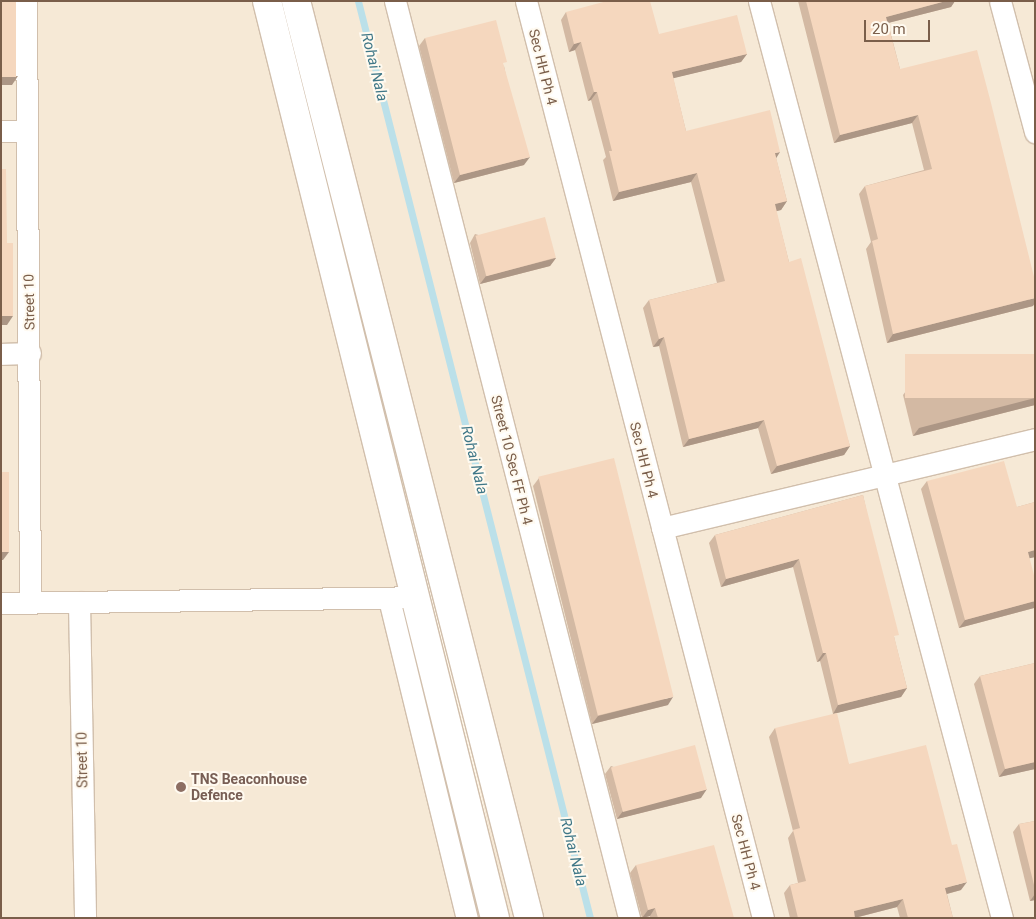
<!DOCTYPE html>
<html>
<head>
<meta charset="utf-8">
<style>
  body { margin:0 }
  #map { position:relative; width:1036px; height:919px; overflow:hidden; background:#fef6e8; font-family:Roboto,sans-serif }
  div>[style] { position:absolute }
  .residential>* { inset:0; background:#f6e9d6 }
  .stream>* { height:7px; margin:-3.5px; padding:0 3.5px; transform-origin:3.5px; border-radius:3.5px; background:#bbe0e9 }
  .roads { filter:drop-shadow(1px 0 #d1bfac) drop-shadow(-1px 0 #d1bfac) drop-shadow(0 1px #d1bfac) drop-shadow(0 -1px #d1bfac) }
  .street>* { height:21px; margin:-10.5px; padding:0 10.5px; transform-origin:10.5px; border-radius:10.5px; background:#fff }
  .secondary>* { height:28px; margin:-14px; padding:0 14px; transform-origin:14px; border-radius:14px; background:#fff }
  .wall>* { inset:0; background:#d3b9a3 }
  .shaded-wall>* { inset:0; background:#ac9685 }
  .building>* { inset:0; background:#f5d7be; transform-origin:0 0 }
  .dots>* { width:14px; height:14px; translate:-50% -50%; box-sizing:border-box; border:2px solid #fffaf0; border-radius:50% }
  span { translate:-50% -50%; white-space:nowrap; text-align:center; line-height:1.15; -webkit-text-stroke:4px #fffaf0; paint-order:stroke }
  .street-label { font-size:14px; color:#7a5e4a }
  .education-label { font-size:14px; color:#785e54; font-weight:700 }
  .left { translate:0 -50%; text-align:left }
  .water-label { font-size:15px; color:#3f7787; font-style:italic }
  .frame { position:absolute; inset:0; border:2px solid #7a5e4a; pointer-events:none }
  .scale { position:absolute; left:864px; top:20px; width:66px; height:22px; box-sizing:border-box; border:2px solid #7a5e4a; border-top:0; padding-left:6px; font-size:15px; line-height:18px; white-space:nowrap; color:#7a5e4a; -webkit-text-stroke:4px #fffaf0; paint-order:stroke }
</style>
</head>
<body>
<div id="map">
  <div class="residential">
    <i style="clip-path:polygon(1px 1px,263px 1px,375px 437px,495px 857px,305px 1px,1035px 1px,1035px 918px,1px 918px)"></i>
  </div>
  <div class="stream">
    <i style="left:358px;top:1px;width:946px;rotate:75.8deg"></i>
  </div>
  <div class="roads">
    <div class="street">
      <i style="left:26px;top:1px;width:602px;rotate:89.62deg"></i>
      <i style="left:395px;top:1px;width:946px;rotate:75.68deg"></i>
      <i style="left:526px;top:1px;width:947px;rotate:75.51deg"></i>
      <i style="left:759px;top:1px;width:949px;rotate:75.16deg"></i>
      <i style="left:1000px;top:1px;width:136px;rotate:75deg"></i>
      <i style="left:1px;top:131px;width:25px"></i>
      <i style="left:1px;top:354px;width:29px;rotate:-2deg"></i>
      <i style="left:662px;top:528px;width:383px;rotate:-13.4deg"></i>
      <i style="left:389px;top:599px;width:328px;rotate:76.3deg"></i>
      <i style="left:79px;top:602px;width:316px;rotate:88.9deg"></i>
      <i style="left:1px;top:603px;width:414px;rotate:-0.8deg"></i>
    </div>
    <div class="secondary">
      <i style="left:267px;top:1px;width:945px;rotate:76.04deg"></i>
      <i style="left:296px;top:1px;width:946px;rotate:75.74deg"></i>
    </div>
  </div>
  <div class="wall">
    <i style="clip-path:polygon(798px 1px,955px 1px,951px 7px,888px 23px,900px 69px,1033px 306px,887px 343px,866px 249px,871px 242px,859px 194px,865px 186px,924px 170px,912px 123px,834px 143px)"></i>
    <i style="clip-path:polygon(566px 12px,659px 34px,747px 54px,741px 62px,673px 78px,686px 131px,776px 158px,787px 201px,781px 210px,776px 211px,789px 262px,850px 446px,844px 455px,771px 474px,758px 428px,683px 447px,659px 346px,653px 347px,643px 308px,649px 300px,717px 283px,691px 182px,613px 201px,603px 160px,606px 157px,591px 100px,588px 101px,575px 50px,569px 52px,561px 20px)"></i>
    <i style="clip-path:polygon(425px 38px,504px 66px,524px 165px,454px 183px,419px 46px)"></i>
    <i style="clip-path:polygon(475px 234px,556px 258px,550px 266px,480px 284px,470px 243px)"></i>
    <i style="clip-path:polygon(1035px 354px,1035px 405px,913px 436px,903px 395px,909px 387px)"></i>
    <i style="clip-path:polygon(539px 478px,668px 705px,592px 724px,533px 486px)"></i>
    <i style="clip-path:polygon(927px 481px,1017px 507px,1035px 502px,1035px 557px,1029px 558px,1034px 608px,959px 628px,921px 489px)"></i>
    <i style="clip-path:polygon(863px 495px,895px 641px,907px 688px,901px 697px,833px 714px,820px 661px,817px 662px,793px 567px,721px 587px,709px 543px,715px 535px)"></i>
    <i style="clip-path:polygon(1035px 663px,1035px 769px,999px 777px,974px 684px,980px 676px)"></i>
    <i style="clip-path:polygon(775px 728px,849px 764px,961px 890px,947px 894px,953px 918px,900px 918px,897px 907px,855px 918px,790px 918px,784px 893px,790px 885px,798px 883px,788px 838px,793px 831px,769px 737px)"></i>
    <i style="clip-path:polygon(611px 766px,701px 798px,617px 819px,605px 774px)"></i>
    <i style="clip-path:polygon(1035px 821px,1035px 900px,1030px 901px,1013px 832px,1019px 824px)"></i>
    <i style="clip-path:polygon(636px 865px,734px 918px,650px 918px,650px 916px,642px 918px,630px 873px)"></i>
  </div>
  <div class="shaded-wall">
    <i style="clip-path:polygon(946px 1px,955px 1px,951px 7px,880px 25px,886px 17px)"></i>
    <i style="clip-path:polygon(581px 42px,575px 50px,569px 52px,574px 44px)"></i>
    <i style="clip-path:polygon(747px 54px,741px 62px,666px 80px,672px 72px)"></i>
    <i style="clip-path:polygon(18px 76px,12px 85px,1px 85px,1px 77px)"></i>
    <i style="clip-path:polygon(594px 92px,597px 92px,591px 100px,588px 101px)"></i>
    <i style="clip-path:polygon(918px 115px,912px 123px,834px 143px,840px 135px)"></i>
    <i style="clip-path:polygon(780px 152px,775px 160px,775px 153px)"></i>
    <i style="clip-path:polygon(530px 157px,524px 165px,454px 183px,460px 175px)"></i>
    <i style="clip-path:polygon(697px 173px,691px 182px,613px 201px,619px 192px)"></i>
    <i style="clip-path:polygon(787px 201px,781px 210px,769px 213px,775px 204px)"></i>
    <i style="clip-path:polygon(556px 258px,550px 266px,480px 284px,486px 276px)"></i>
    <i style="clip-path:polygon(1035px 298px,1035px 303px,1033px 306px,887px 343px,893px 334px)"></i>
    <i style="clip-path:polygon(1px 316px,13px 316px,7px 325px,1px 325px)"></i>
    <i style="clip-path:polygon(664px 337px,659px 346px,653px 347px,659px 339px)"></i>
    <i style="clip-path:polygon(1035px 398px,1035px 405px,913px 436px,919px 428px)"></i>
    <i style="clip-path:polygon(764px 420px,758px 428px,683px 447px,689px 439px)"></i>
    <i style="clip-path:polygon(850px 446px,844px 455px,771px 474px,777px 466px)"></i>
    <i style="clip-path:polygon(1035px 550px,1035px 557px,1022px 560px,1028px 552px)"></i>
    <i style="clip-path:polygon(1px 552px,9px 552px,3px 560px,1px 560px)"></i>
    <i style="clip-path:polygon(799px 559px,793px 567px,721px 587px,726px 579px)"></i>
    <i style="clip-path:polygon(1035px 601px,1034px 608px,959px 628px,965px 620px)"></i>
    <i style="clip-path:polygon(823px 653px,826px 653px,820px 661px,817px 662px)"></i>
    <i style="clip-path:polygon(907px 688px,901px 697px,833px 714px,838px 705px)"></i>
    <i style="clip-path:polygon(673px 697px,668px 705px,592px 724px,598px 716px)"></i>
    <i style="clip-path:polygon(1035px 762px,1035px 769px,999px 777px,1005px 769px)"></i>
    <i style="clip-path:polygon(707px 789px,701px 798px,617px 819px,623px 811px)"></i>
    <i style="clip-path:polygon(967px 882px,961px 890px,939px 896px,945px 888px)"></i>
    <i style="clip-path:polygon(1035px 894px,1035px 900px,1030px 901px)"></i>
    <i style="clip-path:polygon(903px 899px,897px 907px,854px 918px,854px 911px)"></i>
    <i style="clip-path:polygon(655px 908px,650px 916px,642px 918px,648px 910px)"></i>
  </div>
  <div class="building">
    <i style="left:1px;top:1px;width:15px;height:76px"></i>
    <i style="clip-path:polygon(607px 1px,650px 1px,659px 34px,737px 15px,747px 54px,672px 72px,686px 131px,770px 110px,780px 152px,775px 153px,787px 201px,775px 204px,789px 262px,801px 258px,850px 446px,777px 466px,764px 420px,689px 439px,664px 337px,659px 339px,649px 300px,725px 281px,697px 173px,619px 192px,609px 151px,612px 151px,597px 92px,594px 92px,581px 42px,574px 44px,566px 12px)"></i>
    <i style="clip-path:polygon(806px 1px,946px 1px,886px 17px,900px 69px,977px 50px,991px 103px,1035px 281px,1035px 298px,893px 334px,872px 241px,878px 239px,865px 186px,932px 169px,918px 115px,840px 135px)"></i>
    <i style="clip-path:polygon(496px 20px,507px 62px,503px 63px,530px 157px,460px 175px,425px 38px)"></i>
    <i style="clip-path:polygon(1px 169px,6px 169px,7px 243px,13px 243px,13px 316px,1px 316px)"></i>
    <i style="left:545px;top:217px;width:42px;height:72px;rotate:75deg"></i>
    <i style="left:1035px;top:354px;width:44px;height:130px;rotate:90deg"></i>
    <i style="left:614px;top:458px;width:246px;height:78px;rotate:76deg"></i>
    <i style="clip-path:polygon(1004px 461px,1017px 507px,1035px 502px,1035px 550px,1028px 552px,1035px 579px,1035px 601px,965px 620px,927px 481px)"></i>
    <i style="left:1px;top:472px;width:8px;height:80px"></i>
    <i style="clip-path:polygon(863px 495px,899px 635px,894px 636px,907px 688px,838px 705px,826px 653px,823px 653px,799px 559px,726px 579px,715px 535px)"></i>
    <i style="clip-path:polygon(1035px 663px,1035px 762px,1005px 769px,980px 676px)"></i>
    <i style="clip-path:polygon(837px 713px,849px 764px,926px 745px,952px 845px,957px 844px,967px 882px,945px 888px,953px 918px,908px 918px,903px 899px,854px 911px,855px 918px,798px 918px,790px 885px,806px 881px,793px 830px,800px 828px,775px 728px)"></i>
    <i style="left:695px;top:745px;width:46px;height:87px;rotate:75deg"></i>
    <i style="clip-path:polygon(1035px 821px,1035px 889px,1019px 824px)"></i>
    <i style="clip-path:polygon(714px 845px,734px 918px,658px 918px,655px 908px,648px 910px,636px 865px)"></i>
  </div>
  <div class="dots">
    <i style="left:181px;top:787px;background:#8d6e63"></i>
  </div>
  <div class="street-label">
    <span style="left:543px;top:67px;rotate:76deg">Sec HH Ph 4</span>
    <span style="left:29px;top:302px;rotate:-91deg">Street 10</span>
    <span style="left:512px;top:460px;rotate:76deg">Street 10 Sec FF Ph 4</span>
    <span style="left:644px;top:460px;rotate:76deg">Sec HH Ph 4</span>
    <span style="left:82px;top:760px;rotate:-91deg">Street 10</span>
    <span style="left:746px;top:852px;rotate:75deg">Sec HH Ph 4</span>
  </div>
  <div class="education-label">
    <span class="left" style="left:191px;top:787px">TNS Beaconhouse<br>Defence</span>
  </div>
  <div class="water-label">
    <span style="left:374px;top:67px;rotate:76deg">Rohai Nala</span>
    <span style="left:474px;top:460px;rotate:76deg">Rohai Nala</span>
    <span style="left:573px;top:852px;rotate:76deg">Rohai Nala</span>
  </div>
  <div class="frame"></div>
  <div class="scale">20 m</div>
</div>
</body>
</html>
